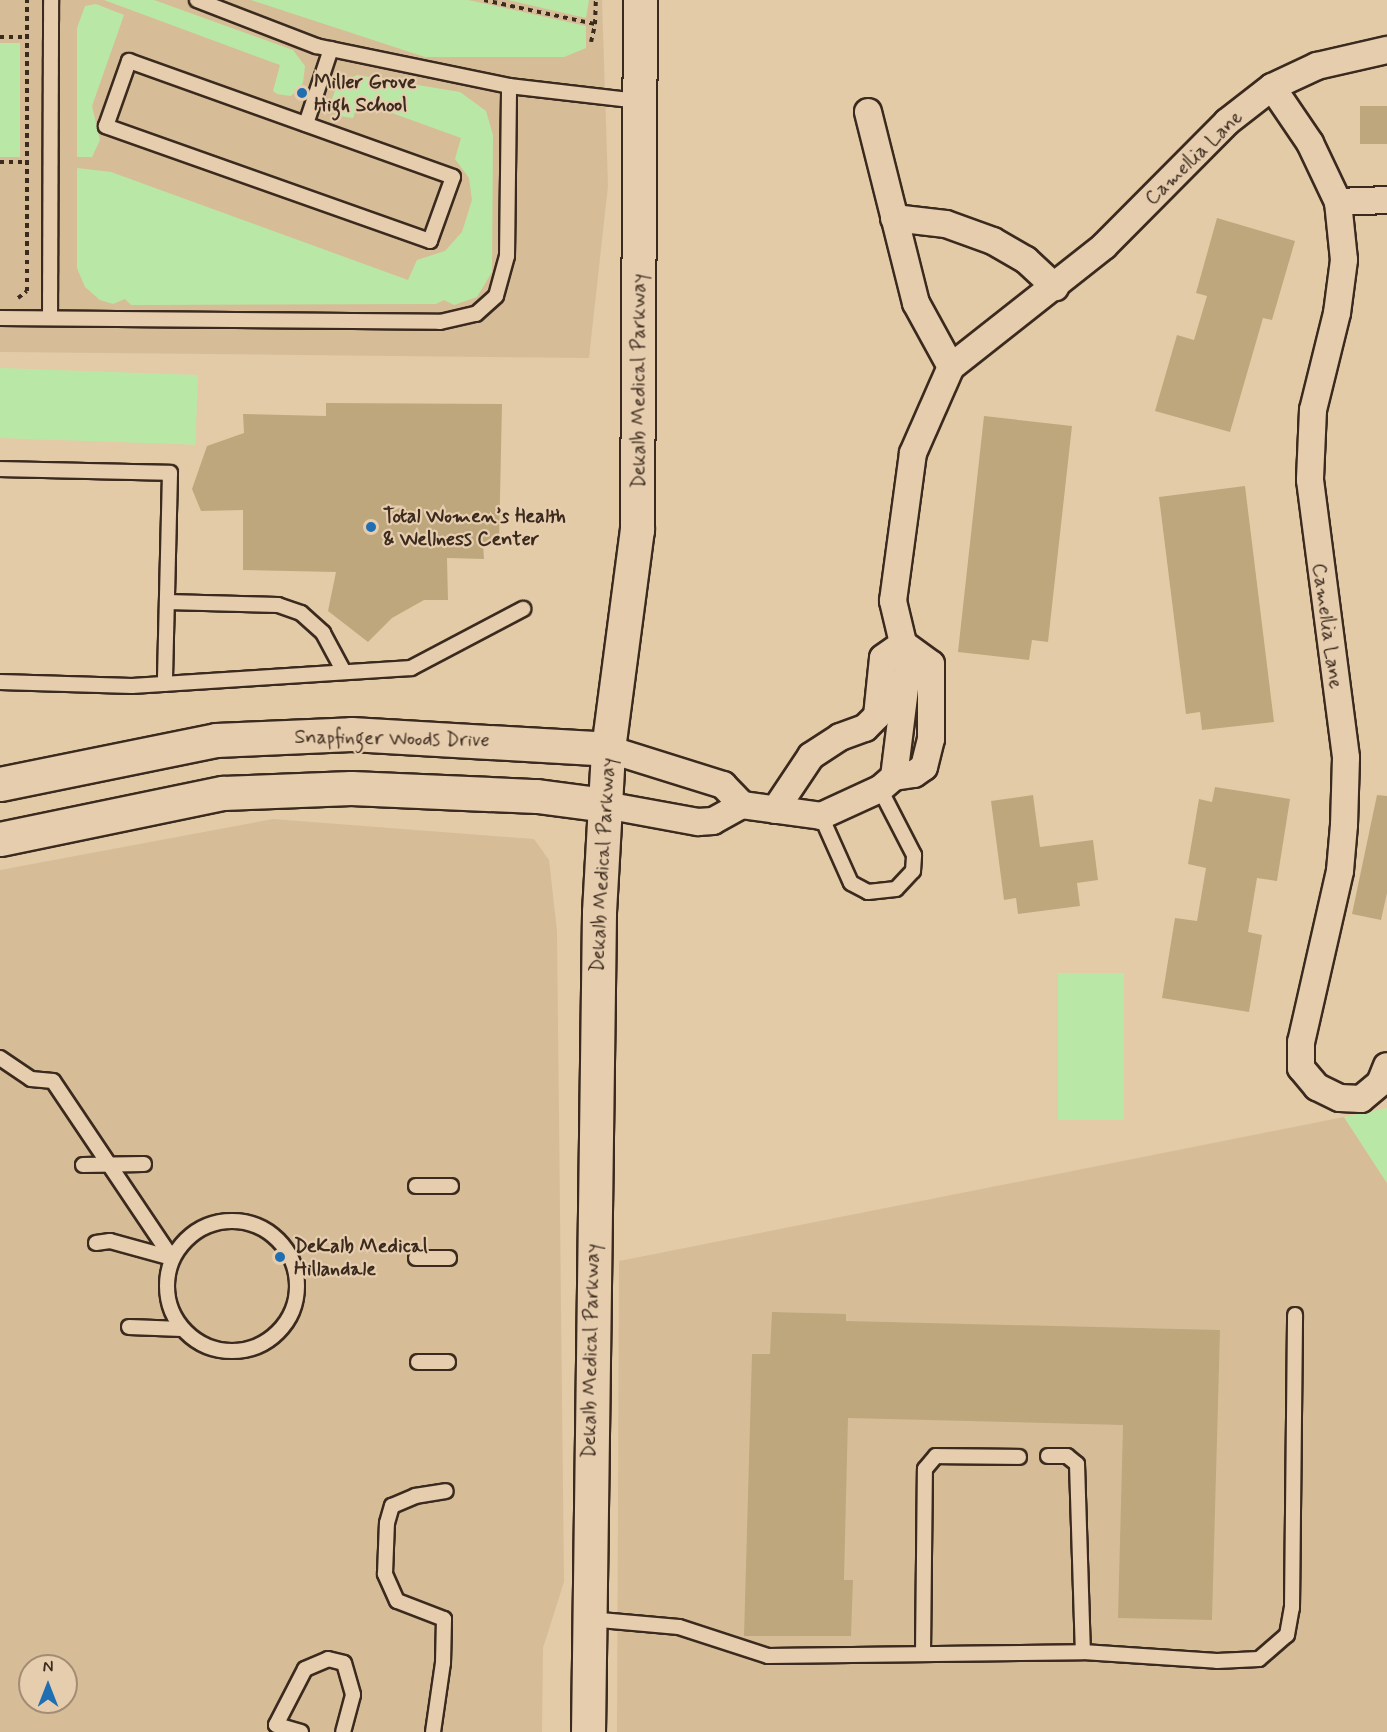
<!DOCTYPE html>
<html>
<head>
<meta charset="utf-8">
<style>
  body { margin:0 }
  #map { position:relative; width:1387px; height:1732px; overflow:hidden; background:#e4cba8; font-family:Mynerve,sans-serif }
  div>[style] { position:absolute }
  .built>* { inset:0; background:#d6bd98 }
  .green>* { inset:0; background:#b9e8a6; transform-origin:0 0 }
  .building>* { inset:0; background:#bea77d; transform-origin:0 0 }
  .path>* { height:4px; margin-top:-2px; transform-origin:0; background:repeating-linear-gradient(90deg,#3b2a1e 0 4.5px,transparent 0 9px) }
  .roads { filter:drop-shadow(2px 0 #3b2a1e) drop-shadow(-2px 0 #3b2a1e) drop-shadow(0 2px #3b2a1e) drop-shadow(0 -2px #3b2a1e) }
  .lane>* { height:14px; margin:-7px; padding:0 7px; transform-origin:7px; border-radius:7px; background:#e6cdae }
  .lane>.ring { margin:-7px; padding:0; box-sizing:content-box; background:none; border:14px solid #e6cdae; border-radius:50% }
  .street>* { height:26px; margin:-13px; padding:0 13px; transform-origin:13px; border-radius:13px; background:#e6cdae }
  .secondary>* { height:33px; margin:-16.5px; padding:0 16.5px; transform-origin:16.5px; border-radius:16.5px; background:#e6cdae }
  .dots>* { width:16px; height:16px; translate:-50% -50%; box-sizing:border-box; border:3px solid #e6cdae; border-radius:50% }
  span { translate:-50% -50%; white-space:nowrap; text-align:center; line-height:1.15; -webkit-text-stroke:4.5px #e6cdae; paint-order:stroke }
  .poi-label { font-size:20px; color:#3b2a1e; font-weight:700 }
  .left { translate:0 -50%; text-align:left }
  .street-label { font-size:20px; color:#3b2a1e }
  .north { position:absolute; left:18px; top:1654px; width:60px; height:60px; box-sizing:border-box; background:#e6cdae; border:2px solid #a28c74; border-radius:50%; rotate:0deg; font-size:16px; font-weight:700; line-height:24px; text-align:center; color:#3b2a1e }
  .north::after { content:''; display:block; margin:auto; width:21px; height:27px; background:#1f6fb2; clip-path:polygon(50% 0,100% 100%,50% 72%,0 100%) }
</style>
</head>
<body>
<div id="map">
  <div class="built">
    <i style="clip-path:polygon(0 0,602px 0,608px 186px,589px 358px,0 352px)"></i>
    <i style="clip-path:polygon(evenodd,273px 819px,534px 839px,549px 860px,557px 931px,564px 1582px,543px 1648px,542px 1732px,0 1732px,0 870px,273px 819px,30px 1666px,66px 1666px,66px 1702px,30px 1702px,30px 1666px)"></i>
    <i style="clip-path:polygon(1344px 1117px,1387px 1183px,1387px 1732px,617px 1732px,619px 1261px)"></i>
  </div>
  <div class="green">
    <i style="clip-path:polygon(104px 0,154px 0,293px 50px,305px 66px,303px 83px,291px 96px,277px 94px,273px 91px,280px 65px)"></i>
    <i style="clip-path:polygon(251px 0,468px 0,586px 26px,586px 48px,564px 57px,425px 57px)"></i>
    <i style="clip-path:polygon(508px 0,589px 0,586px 18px)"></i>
    <i style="clip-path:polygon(96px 4px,124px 15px,92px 106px,100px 140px,92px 157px,77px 157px,77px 28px,85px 6px)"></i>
    <i style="left:0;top:43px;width:20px;height:114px"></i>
    <i style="clip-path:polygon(357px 75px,460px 92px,486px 111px,493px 135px,492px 272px,477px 297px,454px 305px,444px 300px,436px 304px,131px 305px,125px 299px,113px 304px,100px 300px,85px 287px,77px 268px,77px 168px,111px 172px,408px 280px,417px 260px,445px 251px,462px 232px,472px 200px,469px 178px,455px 159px,461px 138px,359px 101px,353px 118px,340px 116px,332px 99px,335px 91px,340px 83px)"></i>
    <i style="left:0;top:368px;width:198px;height:70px;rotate:2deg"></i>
    <i style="left:1058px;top:973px;width:66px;height:147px"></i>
    <i style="clip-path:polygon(1387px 1108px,1387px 1183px,1344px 1117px)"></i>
  </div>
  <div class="building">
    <i style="left:1360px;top:106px;width:27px;height:38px"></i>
    <i style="clip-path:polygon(1217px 218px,1295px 241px,1272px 320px,1263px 318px,1230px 432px,1155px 411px,1177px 335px,1194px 340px,1207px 296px,1196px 293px)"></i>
    <i style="clip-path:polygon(326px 403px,502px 404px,499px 544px,483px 544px,484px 559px,447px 558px,448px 600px,424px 600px,392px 618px,368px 642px,328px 611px,336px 572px,243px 570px,243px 510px,201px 511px,192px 489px,207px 446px,244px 433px,243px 414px,326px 416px)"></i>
    <i style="clip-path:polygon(984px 416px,1072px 426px,1048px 642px,1032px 640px,1029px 660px,958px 652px)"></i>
    <i style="clip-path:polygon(1245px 486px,1274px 722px,1202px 730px,1200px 712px,1186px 714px,1159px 497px)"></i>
    <i style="clip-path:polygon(1215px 787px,1290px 799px,1277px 881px,1257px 878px,1248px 932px,1262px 935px,1249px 1012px,1162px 998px,1175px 918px,1197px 921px,1206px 868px,1188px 864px,1199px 799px,1212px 802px)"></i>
    <i style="clip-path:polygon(1033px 795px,1040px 847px,1093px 840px,1098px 880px,1077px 883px,1080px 906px,1018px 914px,1016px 898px,1004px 900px,991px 801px)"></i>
    <i style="clip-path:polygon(1377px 795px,1387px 796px,1387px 893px,1381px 920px,1352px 914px)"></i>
    <i style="clip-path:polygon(772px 1312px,846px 1314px,846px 1321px,1220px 1330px,1212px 1620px,1118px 1618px,1123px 1425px,848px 1418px,844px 1580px,853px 1580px,851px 1636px,744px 1636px,752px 1354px,770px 1354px)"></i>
  </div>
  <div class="path">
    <i style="left:484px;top:0;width:114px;rotate:12.2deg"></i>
    <i style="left:595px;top:24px;width:24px;rotate:-88deg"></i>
    <i style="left:0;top:37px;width:27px"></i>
    <i style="left:591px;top:42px;width:18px;rotate:-77deg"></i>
    <i style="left:0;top:162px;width:24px"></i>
    <i style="left:18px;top:298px;width:11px;rotate:-38deg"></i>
    <i style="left:27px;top:291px;width:291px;rotate:-90deg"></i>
  </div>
  <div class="roads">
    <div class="lane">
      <i style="left:197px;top:0;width:128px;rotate:21.1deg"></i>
      <i style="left:316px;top:46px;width:197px;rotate:11.7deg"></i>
      <i style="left:509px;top:86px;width:131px;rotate:6.6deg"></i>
      <i style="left:129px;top:61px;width:344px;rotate:19.7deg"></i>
      <i style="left:453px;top:177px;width:68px;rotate:109.8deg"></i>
      <i style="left:430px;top:241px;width:344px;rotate:-160.5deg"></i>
      <i style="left:106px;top:126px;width:69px;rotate:-70.5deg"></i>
      <i style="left:306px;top:124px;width:79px;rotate:-71.6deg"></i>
      <i style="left:0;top:318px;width:440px;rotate:0.5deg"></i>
      <i style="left:440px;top:322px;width:37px;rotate:-13deg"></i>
      <i style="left:476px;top:314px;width:27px;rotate:-42deg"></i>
      <i style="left:496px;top:296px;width:41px;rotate:-74.6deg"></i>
      <i style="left:507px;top:256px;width:170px;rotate:-89.3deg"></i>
      <i style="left:50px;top:318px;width:318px;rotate:-89.8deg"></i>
      <i style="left:0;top:469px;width:170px;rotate:1.3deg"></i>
      <i style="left:170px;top:473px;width:211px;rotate:91.4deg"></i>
      <i style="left:167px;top:602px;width:111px;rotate:1.5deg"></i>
      <i style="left:278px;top:605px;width:24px;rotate:19deg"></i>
      <i style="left:301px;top:613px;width:30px;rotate:42deg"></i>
      <i style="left:323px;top:633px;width:44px;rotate:61.7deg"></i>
      <i style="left:0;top:682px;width:132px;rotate:1.7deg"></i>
      <i style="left:132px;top:686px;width:280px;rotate:-3.7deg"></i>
      <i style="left:411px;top:668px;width:127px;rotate:-27.8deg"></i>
      <i style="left:821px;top:816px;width:73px;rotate:65.9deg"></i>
      <i style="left:851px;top:883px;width:19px;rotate:28deg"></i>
      <i style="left:868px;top:892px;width:28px;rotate:-6deg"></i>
      <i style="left:896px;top:889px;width:25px;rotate:-47deg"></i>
      <i style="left:913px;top:871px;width:16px;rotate:-86deg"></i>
      <i style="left:914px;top:855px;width:74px;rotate:-117.3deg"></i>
      <i style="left:0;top:1058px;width:37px;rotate:34deg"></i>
      <i style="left:31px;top:1079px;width:22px;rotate:5deg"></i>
      <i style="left:53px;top:1081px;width:213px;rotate:56.1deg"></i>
      <i style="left:83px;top:1165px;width:61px;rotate:-0.9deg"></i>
      <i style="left:416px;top:1186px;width:35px"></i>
      <i class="ring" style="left:167px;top:1221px;width:116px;height:116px"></i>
      <i style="left:96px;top:1243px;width:14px;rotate:-8deg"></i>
      <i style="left:110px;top:1241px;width:64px;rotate:15.3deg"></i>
      <i style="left:416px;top:1258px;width:33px"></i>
      <i style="left:129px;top:1327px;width:53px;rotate:2.2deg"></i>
      <i style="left:418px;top:1362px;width:30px"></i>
      <i style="left:1048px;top:1456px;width:19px"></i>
      <i style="left:1067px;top:1456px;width:13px;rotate:39deg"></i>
      <i style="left:1077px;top:1464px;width:188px;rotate:88.2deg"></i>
      <i style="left:589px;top:1619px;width:90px;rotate:5.1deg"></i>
      <i style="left:679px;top:1627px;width:94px;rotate:18deg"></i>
      <i style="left:768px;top:1656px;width:315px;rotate:-0.7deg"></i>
      <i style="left:1083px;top:1652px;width:134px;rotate:3.8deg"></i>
      <i style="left:1217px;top:1661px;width:42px;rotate:-2.7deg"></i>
      <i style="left:1259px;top:1659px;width:37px;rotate:-41deg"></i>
      <i style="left:1287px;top:1635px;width:27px;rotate:-80deg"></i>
      <i style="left:1292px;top:1608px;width:293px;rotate:-89.4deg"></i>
      <i style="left:923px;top:1653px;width:184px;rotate:-89.4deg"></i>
      <i style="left:925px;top:1469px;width:17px;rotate:-50deg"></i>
      <i style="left:936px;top:1456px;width:83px;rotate:0.7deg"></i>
      <i style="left:301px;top:1732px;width:26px;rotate:-164deg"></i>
      <i style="left:276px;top:1725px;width:63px;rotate:-62.6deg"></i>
      <i style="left:305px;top:1669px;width:25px;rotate:-23deg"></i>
      <i style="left:328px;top:1659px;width:16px;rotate:14deg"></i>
      <i style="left:344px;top:1663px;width:33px;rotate:74deg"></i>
      <i style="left:353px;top:1695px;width:38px;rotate:105deg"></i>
      <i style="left:433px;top:1732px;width:70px;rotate:-81.8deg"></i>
      <i style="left:443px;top:1663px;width:44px;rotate:-88.7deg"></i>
      <i style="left:444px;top:1619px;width:50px;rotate:-159deg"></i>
      <i style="left:397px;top:1601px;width:30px;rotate:-114deg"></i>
      <i style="left:385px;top:1574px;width:51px;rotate:-87.8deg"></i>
      <i style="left:387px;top:1523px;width:18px;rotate:-74deg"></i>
      <i style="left:392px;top:1506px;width:25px;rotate:-23deg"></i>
      <i style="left:415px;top:1496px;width:31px;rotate:-9deg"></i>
    </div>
    <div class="street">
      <i style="left:1272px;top:87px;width:68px;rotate:55.8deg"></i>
      <i style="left:1310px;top:143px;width:65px;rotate:64.6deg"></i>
      <i style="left:1338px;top:202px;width:58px;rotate:84.1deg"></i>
      <i style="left:1344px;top:260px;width:53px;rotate:97.5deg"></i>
      <i style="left:1337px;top:313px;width:100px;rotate:103.9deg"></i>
      <i style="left:1313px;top:410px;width:70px;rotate:92.5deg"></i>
      <i style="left:1310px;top:480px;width:280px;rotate:82.6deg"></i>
      <i style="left:1346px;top:758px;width:67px;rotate:91.7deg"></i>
      <i style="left:1344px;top:825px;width:46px;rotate:95deg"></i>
      <i style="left:1340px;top:871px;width:175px;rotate:102.8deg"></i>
      <i style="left:1301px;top:1042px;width:26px;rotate:90deg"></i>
      <i style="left:1301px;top:1068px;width:25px;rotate:50deg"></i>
      <i style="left:1317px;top:1087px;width:25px;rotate:26deg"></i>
      <i style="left:1340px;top:1098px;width:21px;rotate:3deg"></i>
      <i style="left:1361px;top:1099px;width:25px;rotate:-40deg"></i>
      <i style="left:1380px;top:1083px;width:18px;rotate:-68deg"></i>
      <i style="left:868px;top:112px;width:197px;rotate:75.9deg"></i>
      <i style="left:916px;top:303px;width:73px;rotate:61.3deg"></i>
      <i style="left:1338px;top:202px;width:49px;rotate:-2.3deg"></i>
      <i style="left:894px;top:218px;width:52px;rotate:6.6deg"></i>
      <i style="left:946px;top:224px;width:50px;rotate:19.9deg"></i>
      <i style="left:993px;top:241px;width:38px;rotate:30deg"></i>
      <i style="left:1026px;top:260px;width:40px;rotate:43deg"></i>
      <i style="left:608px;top:749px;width:121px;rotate:17.4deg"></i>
      <i style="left:723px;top:785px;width:28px;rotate:46deg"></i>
      <i style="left:742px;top:805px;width:80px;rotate:7.9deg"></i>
      <i style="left:821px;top:816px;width:65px;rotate:-24.6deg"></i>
      <i style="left:880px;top:789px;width:18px;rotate:-41deg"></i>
      <i style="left:894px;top:777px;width:114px;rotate:-82.9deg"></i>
      <i style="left:908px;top:664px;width:65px;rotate:-103.4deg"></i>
      <i style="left:893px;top:601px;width:149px;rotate:-82.3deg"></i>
      <i style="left:913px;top:453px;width:94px;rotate:-66.2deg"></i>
      <i style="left:951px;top:367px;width:195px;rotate:-38.3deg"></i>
      <i style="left:1104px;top:246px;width:175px;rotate:-45.2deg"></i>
      <i style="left:1227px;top:122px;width:57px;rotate:-37.9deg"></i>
      <i style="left:1272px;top:87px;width:50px;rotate:-25deg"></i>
      <i style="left:1317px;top:66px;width:72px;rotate:-12.9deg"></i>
      <i style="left:894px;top:777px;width:20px;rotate:-9deg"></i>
      <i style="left:914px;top:774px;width:12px;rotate:-35deg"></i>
      <i style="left:924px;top:767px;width:29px;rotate:-76deg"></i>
      <i style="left:931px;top:739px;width:75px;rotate:-90deg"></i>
      <i style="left:931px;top:664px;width:34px;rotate:-144deg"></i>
      <i style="left:605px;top:805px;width:95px;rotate:10.4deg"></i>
      <i style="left:698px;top:822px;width:15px;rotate:-4deg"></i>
      <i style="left:713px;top:821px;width:33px;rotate:-29deg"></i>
      <i style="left:775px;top:810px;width:65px;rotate:-56.3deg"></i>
      <i style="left:811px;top:756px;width:35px;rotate:-33deg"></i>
      <i style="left:840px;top:737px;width:27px;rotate:-20deg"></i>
      <i style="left:865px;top:728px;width:17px;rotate:-45deg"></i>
      <i style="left:877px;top:716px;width:58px;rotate:-84.1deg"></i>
      <i style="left:883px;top:658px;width:24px;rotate:-35deg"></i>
    </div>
    <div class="secondary">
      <i style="left:0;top:784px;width:220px;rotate:-11.5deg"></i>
      <i style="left:216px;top:740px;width:135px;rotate:-2.5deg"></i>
      <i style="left:351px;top:734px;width:257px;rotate:3.3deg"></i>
      <i style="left:0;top:839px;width:228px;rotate:-11.7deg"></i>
      <i style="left:223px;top:793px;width:128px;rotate:-2.2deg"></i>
      <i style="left:351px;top:788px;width:186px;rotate:2.5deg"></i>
      <i style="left:537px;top:796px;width:69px;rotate:7.5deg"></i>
      <i style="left:588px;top:1732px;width:820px;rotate:-89.23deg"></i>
      <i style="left:599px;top:912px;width:163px;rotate:-86.8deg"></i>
      <i style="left:608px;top:749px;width:221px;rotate:-82.5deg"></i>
      <i style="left:637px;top:530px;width:530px;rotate:-89.68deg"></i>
    </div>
  </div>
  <div class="dots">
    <i style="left:302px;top:93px;background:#1f6fb2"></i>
    <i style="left:371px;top:527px;background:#1f6fb2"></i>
    <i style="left:280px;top:1257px;background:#1f6fb2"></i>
  </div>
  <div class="poi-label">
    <span class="left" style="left:314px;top:94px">Miller Grove<br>High School</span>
    <span class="left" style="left:383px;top:528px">Total Women’s Health<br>&amp; Wellness Center</span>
    <span class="left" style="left:294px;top:1258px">DeKalb Medical<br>Hillandale</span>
  </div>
  <div class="street-label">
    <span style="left:1194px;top:158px;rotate:-44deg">Camellia Lane</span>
    <span style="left:639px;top:381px;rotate:-90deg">Dekalb Medical Parkway</span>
    <span style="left:1327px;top:626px;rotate:82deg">Camellia Lane</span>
    <span style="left:392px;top:739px;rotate:1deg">Snapfinger Woods Drive</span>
    <span style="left:603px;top:865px;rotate:-87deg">Dekalb Medical Parkway</span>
    <span style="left:591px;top:1351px;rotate:-89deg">Dekalb Medical Parkway</span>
  </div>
  <div class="north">N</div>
</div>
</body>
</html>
